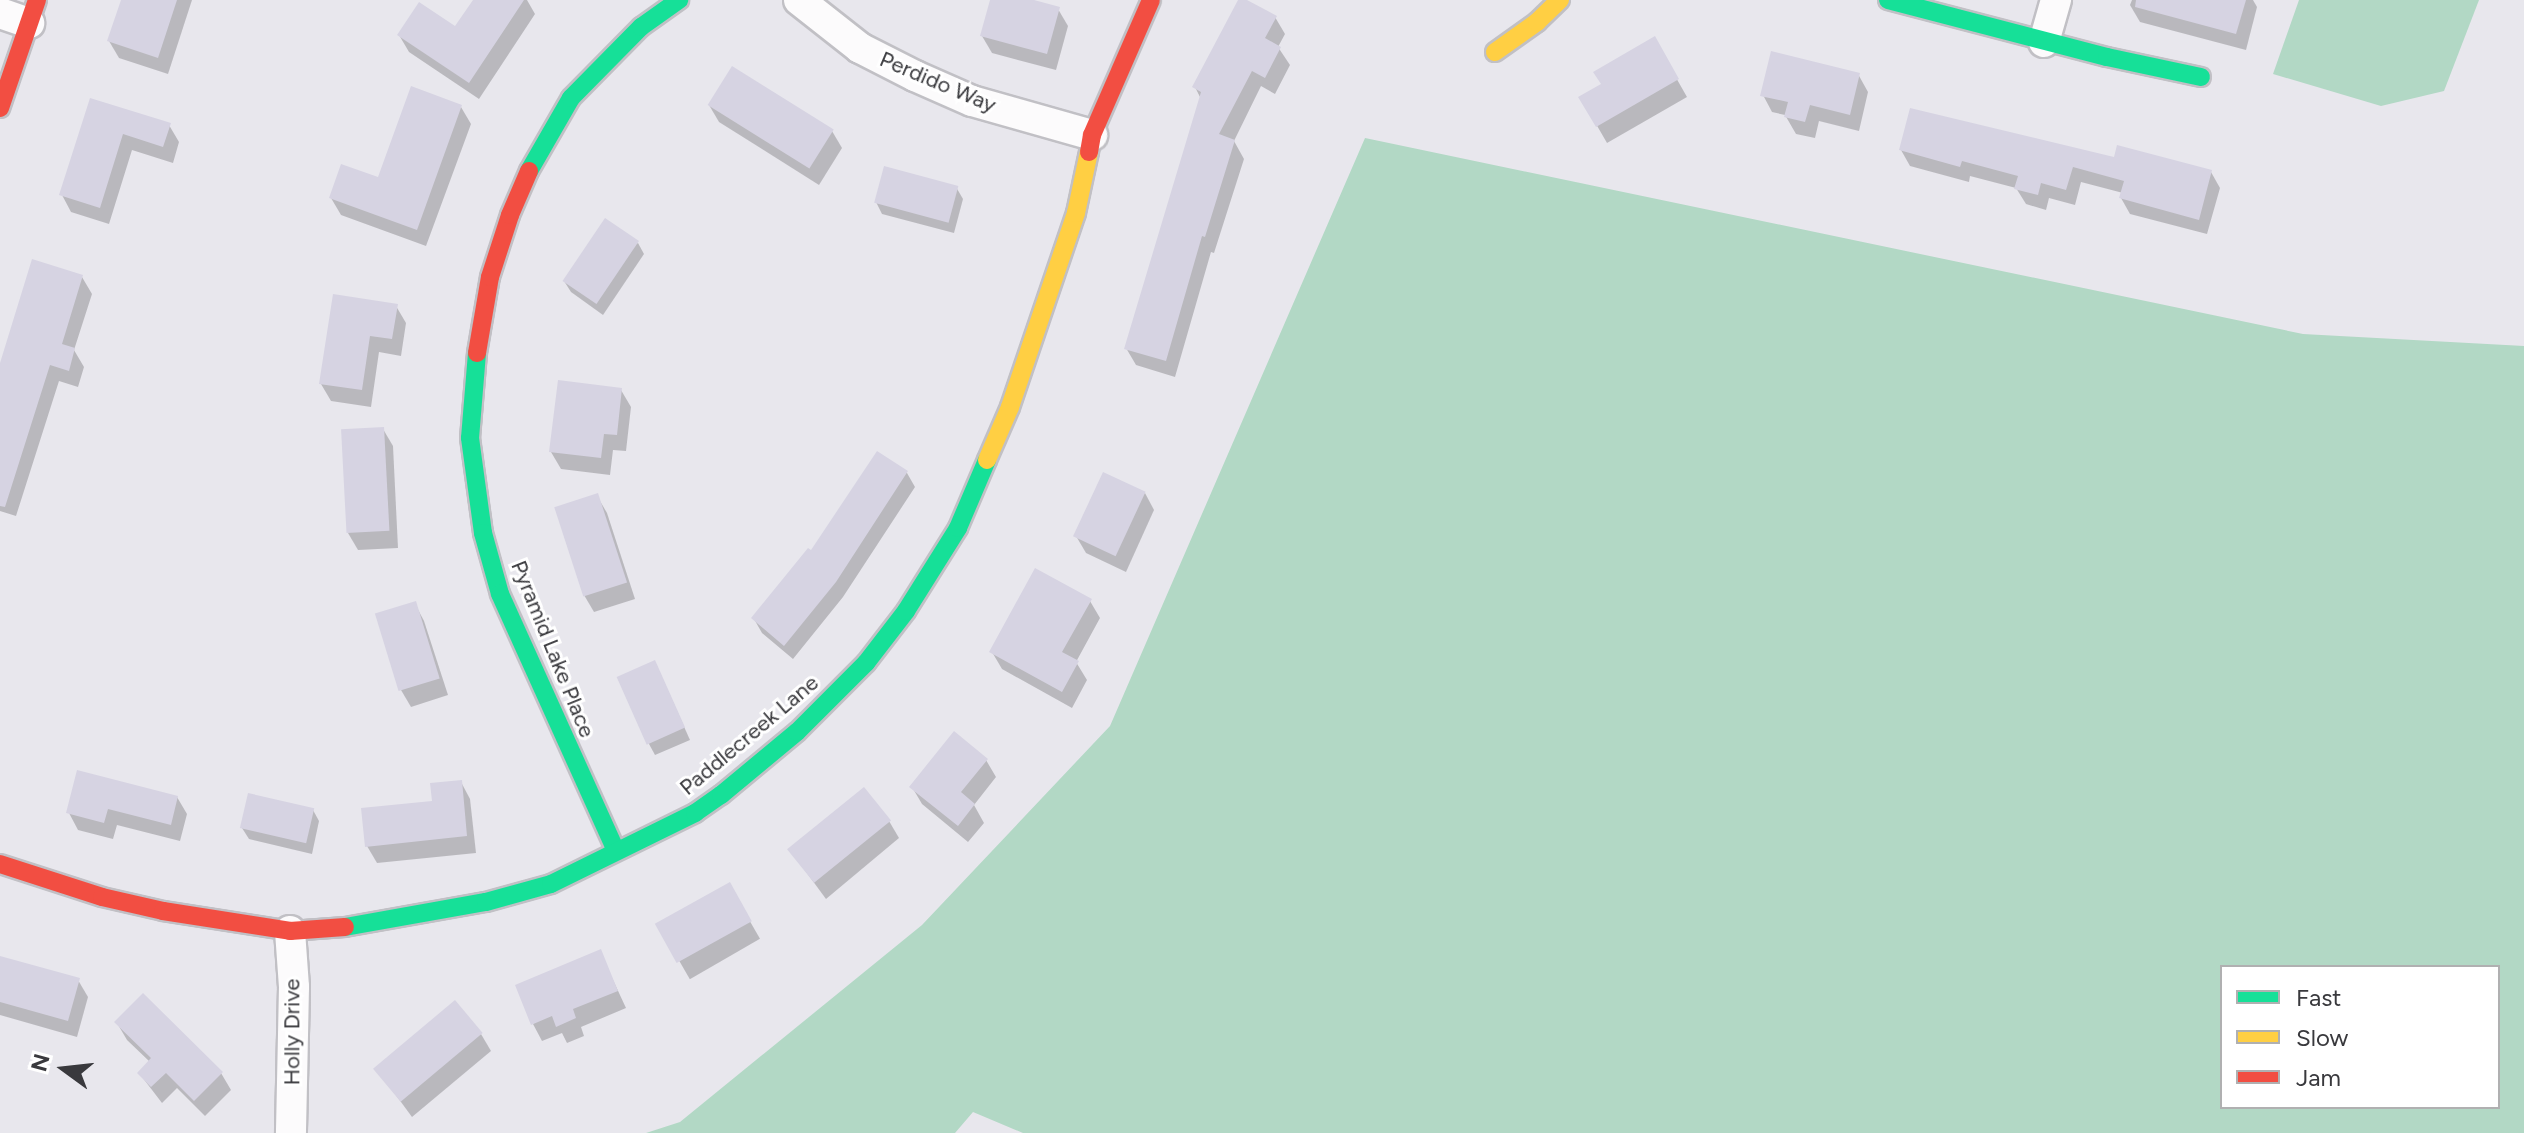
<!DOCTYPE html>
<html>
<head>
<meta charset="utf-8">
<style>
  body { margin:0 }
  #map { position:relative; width:2524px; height:1133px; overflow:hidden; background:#e8e7ed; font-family:Figtree,sans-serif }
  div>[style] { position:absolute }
  .green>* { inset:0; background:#b2d8c5 }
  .shadow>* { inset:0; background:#0003; transform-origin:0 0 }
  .building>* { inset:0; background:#d6d3e2; transform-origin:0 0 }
  .roads { filter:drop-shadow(2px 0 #c1c0c5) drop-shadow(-2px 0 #c1c0c5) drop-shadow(0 2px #c1c0c5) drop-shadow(0 -2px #c1c0c5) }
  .street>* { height:30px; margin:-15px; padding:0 15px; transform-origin:15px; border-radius:15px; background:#fcfbfc }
  .fast>* { height:18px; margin:-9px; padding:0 9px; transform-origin:9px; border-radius:9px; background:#16e098 }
  .slow>* { height:18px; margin:-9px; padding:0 9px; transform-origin:9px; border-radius:9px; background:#ffcf43 }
  .jam>* { height:18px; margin:-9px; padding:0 9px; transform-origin:9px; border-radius:9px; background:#f24e42 }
  span { translate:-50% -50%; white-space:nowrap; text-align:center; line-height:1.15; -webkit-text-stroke:6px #fff; paint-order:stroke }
  .street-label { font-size:22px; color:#39393d }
  .legend { position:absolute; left:2220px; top:965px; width:280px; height:144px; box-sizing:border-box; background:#fff; border:2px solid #b0b0b1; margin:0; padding:10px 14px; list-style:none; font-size:24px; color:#39393d }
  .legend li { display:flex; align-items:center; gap:16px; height:40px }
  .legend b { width:40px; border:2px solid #b0b0b1 }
  .north { position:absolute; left:24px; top:1029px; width:80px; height:80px; -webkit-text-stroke:6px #fff; paint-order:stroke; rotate:285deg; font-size:22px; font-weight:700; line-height:32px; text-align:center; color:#39393d }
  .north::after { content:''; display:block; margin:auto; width:28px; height:36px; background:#39393d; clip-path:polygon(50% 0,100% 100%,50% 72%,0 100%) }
</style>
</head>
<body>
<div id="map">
  <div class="green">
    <i style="clip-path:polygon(2299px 0,2479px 0,2444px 91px,2381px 106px,2273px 74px)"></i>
    <i style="clip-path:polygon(evenodd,1365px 138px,2303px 334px,2524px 346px,2524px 1133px,1023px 1133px,973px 1112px,955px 1133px,646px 1133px,680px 1122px,922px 925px,1110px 726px,1365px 138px,2498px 967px,2498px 1107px,2222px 1107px,2222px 967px,2498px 967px)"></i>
  </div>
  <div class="shadow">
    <i style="clip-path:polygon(123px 0,192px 0,168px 74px,119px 58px,109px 41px)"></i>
    <i style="clip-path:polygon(475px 0,527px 0,535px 14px,479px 99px,409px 52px,399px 35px,456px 29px)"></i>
    <i style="clip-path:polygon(992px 0,1026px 0,1058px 9px,1068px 26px,1056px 70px,992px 53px,982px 36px)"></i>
    <i style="clip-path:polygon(1240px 0,1275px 17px,1285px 34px,1278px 47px,1290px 65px,1275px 94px,1261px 86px,1234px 141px,1244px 159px,1214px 253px,1211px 252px,1175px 377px,1136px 365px,1126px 348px,1201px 99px,1195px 87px)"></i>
    <i style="clip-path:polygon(2132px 0,2253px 0,2257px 7px,2246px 50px,2140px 22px,2130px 5px)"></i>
    <i style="clip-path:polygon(1654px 39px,1687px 97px,1607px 143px,1581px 98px,1603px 85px)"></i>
    <i style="clip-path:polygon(1858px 74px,1868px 92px,1859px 131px,1819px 121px,1815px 138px,1796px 134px,1785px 115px,1772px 112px,1763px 95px)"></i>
    <i style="clip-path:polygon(91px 101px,169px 125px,179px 142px,173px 163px,132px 150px,109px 224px,71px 212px,62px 195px)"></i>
    <i style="clip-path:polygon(709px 105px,832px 131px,842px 148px,819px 185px,719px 122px)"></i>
    <i style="clip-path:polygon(461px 107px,471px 124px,426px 246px,341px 215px,331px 198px,379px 180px)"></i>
    <i style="clip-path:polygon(1901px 150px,2211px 172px,2220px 188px,2207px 234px,2130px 214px,2121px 198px,2123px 193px,2081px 182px,2075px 205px,2049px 198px,2046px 210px,2026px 204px,2016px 188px,1970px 176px,1969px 182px,1910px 166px)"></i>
    <i style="clip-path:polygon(956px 187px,963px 199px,954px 233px,882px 214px,876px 202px)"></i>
    <i style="clip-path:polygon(638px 243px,644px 254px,603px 315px,571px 292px,564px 281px)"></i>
    <i style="clip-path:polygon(82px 277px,92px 294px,74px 350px,84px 367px,78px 387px,59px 381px,16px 516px,0 511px,0 387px)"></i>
    <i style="clip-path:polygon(396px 306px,406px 323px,401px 356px,379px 352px,371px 407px,331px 401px,321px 384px)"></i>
    <i style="clip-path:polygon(621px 390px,631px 407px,626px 451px,613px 450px,610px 475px,561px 469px,551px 452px)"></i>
    <i style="clip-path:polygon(383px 429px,393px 446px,398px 548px,358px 550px,348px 533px)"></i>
    <i style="clip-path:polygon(877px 453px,907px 473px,915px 487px,843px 597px,793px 659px,762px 633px,754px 619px,812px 553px)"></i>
    <i style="clip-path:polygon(1145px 493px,1154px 510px,1126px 572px,1086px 553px,1076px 536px)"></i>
    <i style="clip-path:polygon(597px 496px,607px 513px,635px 599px,594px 612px,584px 595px)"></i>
    <i style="clip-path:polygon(1090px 601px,1100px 618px,1076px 662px,1087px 680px,1072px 708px,1002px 669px,992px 652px)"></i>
    <i style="clip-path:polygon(415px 604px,424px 621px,448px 695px,411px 707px,401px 690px)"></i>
    <i style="clip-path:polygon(655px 662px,690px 740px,655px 755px,649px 744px)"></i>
    <i style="clip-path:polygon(986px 760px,996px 777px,974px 805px,984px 823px,968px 842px,922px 804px,912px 787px)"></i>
    <i style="clip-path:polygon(461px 782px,470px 799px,476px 853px,377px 863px,367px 846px)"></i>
    <i style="clip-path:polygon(177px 797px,187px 814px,180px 841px,117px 825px,113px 839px,78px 830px,69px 813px)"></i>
    <i style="clip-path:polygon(313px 810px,319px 821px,312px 854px,249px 839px,242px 828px)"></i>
    <i style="clip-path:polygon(889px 821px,899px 838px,826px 899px,790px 850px)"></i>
    <i style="left:729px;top:885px;width:62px;height:81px;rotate:60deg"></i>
    <i style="clip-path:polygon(600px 952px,626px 1008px,581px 1027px,584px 1036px,567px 1043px,562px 1033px,542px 1041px,533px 1024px)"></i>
    <i style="clip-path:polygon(0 958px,78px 980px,88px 997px,77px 1037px,0 1015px)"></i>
    <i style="clip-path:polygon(117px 1023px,221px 1073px,231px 1090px,205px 1116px,177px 1088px,162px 1103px,139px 1073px,150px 1062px,127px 1040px)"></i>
    <i style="clip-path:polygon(481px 1034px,491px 1051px,412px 1117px,376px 1068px)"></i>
  </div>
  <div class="building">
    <i style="clip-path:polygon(121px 0,177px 0,158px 58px,107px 41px)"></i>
    <i style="clip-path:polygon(473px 0,524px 0,469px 83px,397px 35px,419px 2px,455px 26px)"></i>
    <i style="clip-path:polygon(990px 0,1034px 0,1060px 7px,1047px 54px,980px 36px)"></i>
    <i style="clip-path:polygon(1238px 0,1247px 0,1277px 16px,1265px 38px,1281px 47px,1265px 78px,1252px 71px,1219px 134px,1235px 140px,1205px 237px,1202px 236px,1166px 361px,1124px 349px,1201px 92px,1192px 87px)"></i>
    <i style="clip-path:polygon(2136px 0,2246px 0,2236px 34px,2135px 7px)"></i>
    <i style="clip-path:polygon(1655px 36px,1679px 79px,1596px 127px,1578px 97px,1601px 84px,1593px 72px)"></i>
    <i style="clip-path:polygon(1771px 51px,1860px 73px,1850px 115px,1810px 105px,1805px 122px,1784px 117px,1788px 102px,1760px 96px)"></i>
    <i style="left:732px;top:66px;width:120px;height:46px;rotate:32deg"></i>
    <i style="clip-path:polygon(411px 86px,462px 105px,417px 230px,329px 198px,341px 164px,378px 177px)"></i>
    <i style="clip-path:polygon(90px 98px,171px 123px,163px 147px,123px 134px,100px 208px,59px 195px)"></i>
    <i style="clip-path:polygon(1910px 108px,2114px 157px,2117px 145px,2212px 170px,2199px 220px,2119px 198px,2124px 181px,2073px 167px,2066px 190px,2041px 183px,2038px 195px,2014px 189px,2018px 176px,1962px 161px,1960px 167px,1899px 150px)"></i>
    <i style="left:884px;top:166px;width:77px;height:38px;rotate:15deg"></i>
    <i style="left:605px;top:218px;width:41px;height:76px;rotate:34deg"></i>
    <i style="clip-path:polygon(32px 259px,83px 275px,62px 344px,75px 348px,69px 371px,50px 365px,5px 507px,0 506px,0 363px)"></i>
    <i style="clip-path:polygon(333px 294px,398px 304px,392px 339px,370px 336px,362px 390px,319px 384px)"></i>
    <i style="clip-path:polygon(558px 380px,622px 388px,617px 435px,604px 434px,601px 458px,549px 452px)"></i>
    <i style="left:384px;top:427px;width:104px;height:43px;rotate:87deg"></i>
    <i style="clip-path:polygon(877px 451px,908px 471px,836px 582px,784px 646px,751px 618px,808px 548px,811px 550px)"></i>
    <i style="left:1103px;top:472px;width:47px;height:71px;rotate:25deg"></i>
    <i style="left:598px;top:493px;width:94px;height:46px;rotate:72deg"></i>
    <i style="clip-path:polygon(1035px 568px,1092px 599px,1062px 652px,1079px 661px,1062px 692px,989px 652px)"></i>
    <i style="left:416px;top:601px;width:81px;height:43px;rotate:73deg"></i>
    <i style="left:655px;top:660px;width:74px;height:42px;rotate:66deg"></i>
    <i style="clip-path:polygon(954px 731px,988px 759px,961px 792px,975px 804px,958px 826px,909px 787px)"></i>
    <i style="clip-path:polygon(77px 770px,178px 796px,171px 825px,108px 809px,104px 823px,66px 813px)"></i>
    <i style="clip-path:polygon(462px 780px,467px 836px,365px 847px,361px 808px,432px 801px,430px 783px)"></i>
    <i style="left:864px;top:787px;width:43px;height:99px;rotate:51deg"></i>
    <i style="left:248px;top:793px;width:68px;height:36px;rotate:13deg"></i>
    <i style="left:730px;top:882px;width:45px;height:86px;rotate:61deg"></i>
    <i style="clip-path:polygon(601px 949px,618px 991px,573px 1009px,576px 1018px,556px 1027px,552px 1016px,531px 1025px,515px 985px)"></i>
    <i style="clip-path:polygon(0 956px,80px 978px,68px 1021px,0 1002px)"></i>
    <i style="clip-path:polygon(143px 993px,223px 1072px,194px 1101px,166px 1073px,151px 1087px,137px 1073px,151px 1058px,114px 1022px)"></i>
    <i style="left:455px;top:1000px;width:43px;height:107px;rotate:50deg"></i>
  </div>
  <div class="roads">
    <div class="street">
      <i style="left:799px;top:0;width:78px;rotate:38.2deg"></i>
      <i style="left:860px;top:48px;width:62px;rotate:27deg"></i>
      <i style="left:915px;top:76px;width:62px;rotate:23.7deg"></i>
      <i style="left:972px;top:101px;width:125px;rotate:15.8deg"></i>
      <i style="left:0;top:13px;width:31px;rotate:19deg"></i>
      <i style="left:2044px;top:42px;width:44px;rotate:-74.1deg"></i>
      <i style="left:290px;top:931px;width:56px;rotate:85.9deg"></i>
      <i style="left:294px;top:987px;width:146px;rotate:91.2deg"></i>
    </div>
    <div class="fast">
      <i style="left:1888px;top:0;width:226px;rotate:14.6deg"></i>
      <i style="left:2107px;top:57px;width:96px;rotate:12deg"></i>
      <i style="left:529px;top:171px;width:84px;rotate:-60.1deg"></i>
      <i style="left:571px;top:98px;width:100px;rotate:-45.4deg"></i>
      <i style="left:641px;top:27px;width:47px;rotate:-35.4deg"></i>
      <i style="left:477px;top:353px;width:85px;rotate:94.7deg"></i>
      <i style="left:470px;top:438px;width:96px;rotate:82.2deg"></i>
      <i style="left:483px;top:533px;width:63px;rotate:74.4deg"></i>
      <i style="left:500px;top:594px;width:280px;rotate:65.7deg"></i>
      <i style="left:345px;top:927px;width:143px;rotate:-10.1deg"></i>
      <i style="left:486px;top:902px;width:67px;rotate:-15.5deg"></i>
      <i style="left:551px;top:884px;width:161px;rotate:-26.2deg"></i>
      <i style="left:695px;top:813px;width:32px;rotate:-35deg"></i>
      <i style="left:721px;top:795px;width:99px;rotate:-39.7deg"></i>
      <i style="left:797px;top:732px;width:98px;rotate:-45deg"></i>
      <i style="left:866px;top:663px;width:66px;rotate:-52.4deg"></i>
      <i style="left:906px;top:611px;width:98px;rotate:-57.9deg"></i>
      <i style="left:958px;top:528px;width:74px;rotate:-66.9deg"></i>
    </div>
    <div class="slow">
      <i style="left:1495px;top:52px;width:52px;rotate:-35.5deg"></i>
      <i style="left:1537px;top:22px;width:32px;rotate:-44deg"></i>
      <i style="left:987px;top:460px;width:58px;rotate:-66.5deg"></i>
      <i style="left:1010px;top:407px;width:205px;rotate:-71.2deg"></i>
      <i style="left:1076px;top:213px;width:62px;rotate:-78deg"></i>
    </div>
    <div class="jam">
      <i style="left:0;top:108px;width:114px;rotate:-71.1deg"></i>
      <i style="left:1089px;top:152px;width:17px;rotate:-80deg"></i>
      <i style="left:1092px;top:135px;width:147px;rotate:-66.4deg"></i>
      <i style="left:477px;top:353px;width:77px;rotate:-80.3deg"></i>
      <i style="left:490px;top:277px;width:65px;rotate:-72.1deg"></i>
      <i style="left:510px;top:215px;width:48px;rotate:-66.6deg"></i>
      <i style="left:0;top:864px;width:107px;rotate:17.9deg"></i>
      <i style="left:102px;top:897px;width:63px;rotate:12.9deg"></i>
      <i style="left:163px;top:911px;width:129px;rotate:8.9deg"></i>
      <i style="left:290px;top:931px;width:55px;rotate:-4.2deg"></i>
    </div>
  </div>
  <div class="street-label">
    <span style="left:938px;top:82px;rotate:23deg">Perdido Way</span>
    <span style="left:553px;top:649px;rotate:68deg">Pyramid Lake Place</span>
    <span style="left:749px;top:735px;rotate:-40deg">Paddlecreek Lane</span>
    <span style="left:292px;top:1032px;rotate:-90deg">Holly Drive</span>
  </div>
  <ul class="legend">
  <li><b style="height:10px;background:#16e098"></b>Fast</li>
  <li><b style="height:10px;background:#ffcf43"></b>Slow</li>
  <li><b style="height:10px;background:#f24e42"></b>Jam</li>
  </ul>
  <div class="north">N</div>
</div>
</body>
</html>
